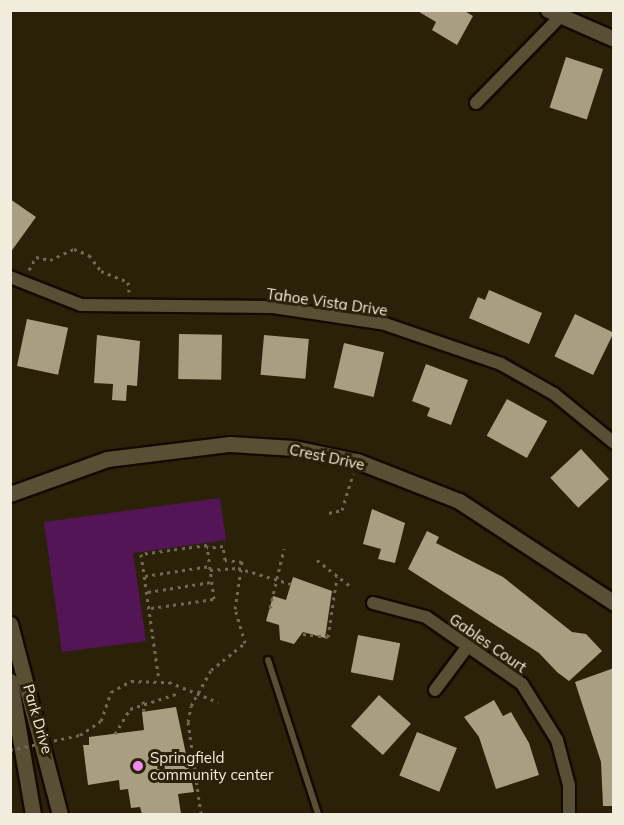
<!DOCTYPE html>
<html>
<head>
<meta charset="utf-8">
<style>
  body { margin:0 }
  #map { position:relative; width:624px; height:825px; overflow:hidden; background:#2a2108; font-family:Mulish,sans-serif }
  div>[style] { position:absolute }
  .green>* { inset:0; background:#541557 }
  .building>* { inset:0; background:#a99e81; transform-origin:0 0 }
  .path>* { height:3px; margin-top:-1.5px; transform-origin:0; background:repeating-linear-gradient(90deg,#716953 0 3px,transparent 0 7.5px) }
  .roads { filter:drop-shadow(2px 0 #130a00) drop-shadow(-2px 0 #130a00) drop-shadow(0 2px #130a00) drop-shadow(0 -2px #130a00) }
  .service>* { height:6px; margin:-3px; padding:0 3px; transform-origin:3px; border-radius:3px; background:#594f35 }
  .minor>* { height:12px; margin:-6px; padding:0 6px; transform-origin:6px; border-radius:6px; background:#594f35 }
  .tertiary>* { height:15px; margin:-7.5px; padding:0 7.5px; transform-origin:7.5px; border-radius:7.5px; background:#594f35 }
  .path-bridge>* { height:3px; margin-top:-1.5px; transform-origin:0; background:repeating-linear-gradient(90deg,#716953 0 3px,transparent 0 7.5px) }
  .dots>* { width:16px; height:16px; translate:-50% -50%; box-sizing:border-box; border:3px solid #2a2108; border-radius:50% }
  span { translate:-50% -50%; white-space:nowrap; text-align:center; line-height:1.15; -webkit-text-stroke:6px #2a2108; paint-order:stroke }
  .street-label { font-size:15px; color:#f2ecdd }
  .poi-label { font-size:15px; color:#f2ecdd }
  .left { translate:0 -50%; text-align:left }
  .frame { position:absolute; inset:0; border:12px solid #f2ecdd; pointer-events:none }
</style>
</head>
<body>
<div id="map">
  <div class="green">
    <i style="clip-path:polygon(220px 498px,226px 540px,133px 553px,146px 641px,62px 652px,44px 522px)"></i>
  </div>
  <div class="building">
    <i style="clip-path:polygon(416px 10px,463px 10px,473px 16px,457px 45px,432px 30px,436px 22px)"></i>
    <i style="left:566px;top:57px;width:39px;height:53px;rotate:18deg"></i>
    <i style="clip-path:polygon(10px 199px,36px 217px,10px 253px)"></i>
    <i style="clip-path:polygon(489px 290px,542px 313px,529px 344px,469px 318px,478px 297px,485px 300px)"></i>
    <i style="left:575px;top:314px;width:43px;height:47px;rotate:26deg"></i>
    <i style="left:27px;top:319px;width:42px;height:48px;rotate:12deg"></i>
    <i style="left:179px;top:334px;width:43px;height:45px;rotate:1deg"></i>
    <i style="clip-path:polygon(97px 335px,140px 341px,137px 386px,127px 385px,126px 401px,112px 400px,113px 384px,94px 383px)"></i>
    <i style="left:264px;top:335px;width:45px;height:40px;rotate:5deg"></i>
    <i style="left:344px;top:343px;width:41px;height:46px;rotate:13deg"></i>
    <i style="clip-path:polygon(426px 364px,468px 380px,451px 425px,427px 416px,430px 408px,412px 401px)"></i>
    <i style="left:507px;top:399px;width:46px;height:42px;rotate:29deg"></i>
    <i style="left:581px;top:449px;width:41px;height:42px;rotate:47deg"></i>
    <i style="clip-path:polygon(372px 509px,405px 523px,395px 563px,378px 559px,381px 549px,363px 544px)"></i>
    <i style="clip-path:polygon(427px 531px,439px 537px,436px 543px,503px 577px,572px 632px,586px 634px,602px 651px,569px 681px,557px 672px,539px 653px,408px 569px)"></i>
    <i style="clip-path:polygon(293px 577px,332px 591px,325px 638px,303px 632px,294px 644px,280px 640px,279px 625px,266px 621px,273px 596px,286px 600px)"></i>
    <i style="left:358px;top:635px;width:43px;height:38px;rotate:11deg"></i>
    <i style="clip-path:polygon(614px 668px,614px 806px,603px 806px,601px 762px,575px 682px)"></i>
    <i style="left:379px;top:695px;width:43px;height:42px;rotate:42deg"></i>
    <i style="clip-path:polygon(494px 700px,503px 716px,511px 712px,529px 743px,539px 775px,496px 789px,479px 737px,464px 717px)"></i>
    <i style="clip-path:polygon(176px 707px,194px 792px,178px 794px,181px 814px,142px 814px,140px 807px,131px 808px,128px 789px,120px 790px,119px 780px,88px 785px,83px 745px,89px 745px,89px 737px,144px 730px,142px 712px)"></i>
    <i style="left:417px;top:732px;width:43px;height:47px;rotate:22deg"></i>
  </div>
  <div class="path">
    <i style="left:29px;top:270px;width:15px;rotate:-62deg"></i>
    <i style="left:36px;top:257px;width:14px;rotate:12deg"></i>
    <i style="left:50px;top:260px;width:26px;rotate:-25deg"></i>
    <i style="left:74px;top:249px;width:16px;rotate:22deg"></i>
    <i style="left:89px;top:255px;width:20px;rotate:53deg"></i>
    <i style="left:101px;top:271px;width:29px;rotate:22deg"></i>
    <i style="left:128px;top:282px;width:10px;rotate:84deg"></i>
    <i style="left:329px;top:513px;width:13px;rotate:-13deg"></i>
    <i style="left:342px;top:510px;width:38px;rotate:-73deg"></i>
    <i style="left:317px;top:560px;width:42px;rotate:38.2deg"></i>
    <i style="left:210px;top:570px;width:28px;rotate:-4deg"></i>
    <i style="left:238px;top:568px;width:55px;rotate:16.8deg"></i>
    <i style="left:145px;top:576px;width:66px;rotate:-8.7deg"></i>
    <i style="left:148px;top:592px;width:64px;rotate:-9deg"></i>
    <i style="left:151px;top:608px;width:64px;rotate:-8.1deg"></i>
    <i style="left:214px;top:599px;width:54px;rotate:-97.4deg"></i>
    <i style="left:207px;top:545px;width:67px;rotate:172.2deg"></i>
    <i style="left:141px;top:554px;width:127px;rotate:81.9deg"></i>
    <i style="left:270px;top:608px;width:61px;rotate:-76.7deg"></i>
    <i style="left:303px;top:634px;width:25px;rotate:7deg"></i>
    <i style="left:328px;top:637px;width:61px;rotate:-81.5deg"></i>
    <i style="left:143px;top:701px;width:11px;rotate:85deg"></i>
    <i style="left:115px;top:734px;width:29px;rotate:-59deg"></i>
    <i style="left:130px;top:709px;width:52px;rotate:-18.1deg"></i>
    <i style="left:80px;top:735px;width:25px;rotate:-34deg"></i>
    <i style="left:101px;top:721px;width:31px;rotate:-71deg"></i>
    <i style="left:111px;top:692px;width:23px;rotate:-29deg"></i>
    <i style="left:131px;top:681px;width:38px;rotate:2deg"></i>
    <i style="left:169px;top:682px;width:53px;rotate:22.2deg"></i>
    <i style="left:192px;top:776px;width:30px;rotate:-9deg"></i>
    <i style="left:201px;top:814px;width:93px;rotate:-98deg"></i>
    <i style="left:188px;top:722px;width:16px;rotate:-79deg"></i>
    <i style="left:191px;top:706px;width:41px;rotate:-60.9deg"></i>
    <i style="left:211px;top:670px;width:43px;rotate:-38.5deg"></i>
    <i style="left:245px;top:643px;width:35px;rotate:-106deg"></i>
    <i style="left:235px;top:609px;width:48px;rotate:-81.5deg"></i>
    <i style="left:242px;top:562px;width:17px;rotate:-173deg"></i>
    <i style="left:225px;top:560px;width:14px;rotate:-98deg"></i>
    <i style="left:223px;top:546px;width:16px;rotate:173deg"></i>
  </div>
  <div class="roads">
    <div class="service">
      <i style="left:268px;top:660px;width:162px;rotate:72deg"></i>
    </div>
    <div class="minor">
      <i style="left:476px;top:103px;width:120px;rotate:-45.7deg"></i>
      <i style="left:10px;top:277px;width:76px;rotate:21.5deg"></i>
      <i style="left:81px;top:305px;width:192px;rotate:0.6deg"></i>
      <i style="left:273px;top:307px;width:113px;rotate:8.6deg"></i>
      <i style="left:385px;top:324px;width:123px;rotate:19deg"></i>
      <i style="left:501px;top:364px;width:61px;rotate:29.5deg"></i>
      <i style="left:554px;top:394px;width:77px;rotate:39.2deg"></i>
      <i style="left:373px;top:603px;width:55px;rotate:14.8deg"></i>
      <i style="left:426px;top:617px;width:117px;rotate:34.9deg"></i>
      <i style="left:522px;top:684px;width:66px;rotate:58deg"></i>
      <i style="left:557px;top:740px;width:47px;rotate:75.1deg"></i>
      <i style="left:569px;top:785px;width:29px;rotate:90deg"></i>
      <i style="left:435px;top:690px;width:55px;rotate:-53.1deg"></i>
    </div>
    <div class="tertiary">
      <i style="left:548px;top:10px;width:72px;rotate:23.7deg"></i>
      <i style="left:10px;top:494px;width:103px;rotate:-19.8deg"></i>
      <i style="left:107px;top:459px;width:124px;rotate:-7deg"></i>
      <i style="left:230px;top:444px;width:64px;rotate:3.6deg"></i>
      <i style="left:294px;top:448px;width:64px;rotate:11.7deg"></i>
      <i style="left:357px;top:461px;width:110px;rotate:21.4deg"></i>
      <i style="left:459px;top:501px;width:186px;rotate:33.3deg"></i>
      <i style="left:10px;top:624px;width:196px;rotate:75.3deg"></i>
      <i style="left:10px;top:681px;width:135px;rotate:80.2deg"></i>
    </div>
  </div>
  <div class="path-bridge">
    <i style="left:10px;top:750px;width:72px;rotate:-12.1deg"></i>
  </div>
  <div class="dots">
    <i style="left:138px;top:766px;background:#f18af4"></i>
  </div>
  <div class="street-label">
    <span style="left:327px;top:302px;rotate:8deg">Tahoe Vista Drive</span>
    <span style="left:327px;top:457px;rotate:12deg">Crest Drive</span>
    <span style="left:488px;top:643px;rotate:35deg">Gables Court</span>
    <span style="left:38px;top:719px;rotate:74deg">Park Drive</span>
  </div>
  <div class="poi-label">
    <span class="left" style="left:150px;top:766px">Springfield<br>community center</span>
  </div>
  <div class="frame"></div>
</div>
</body>
</html>
